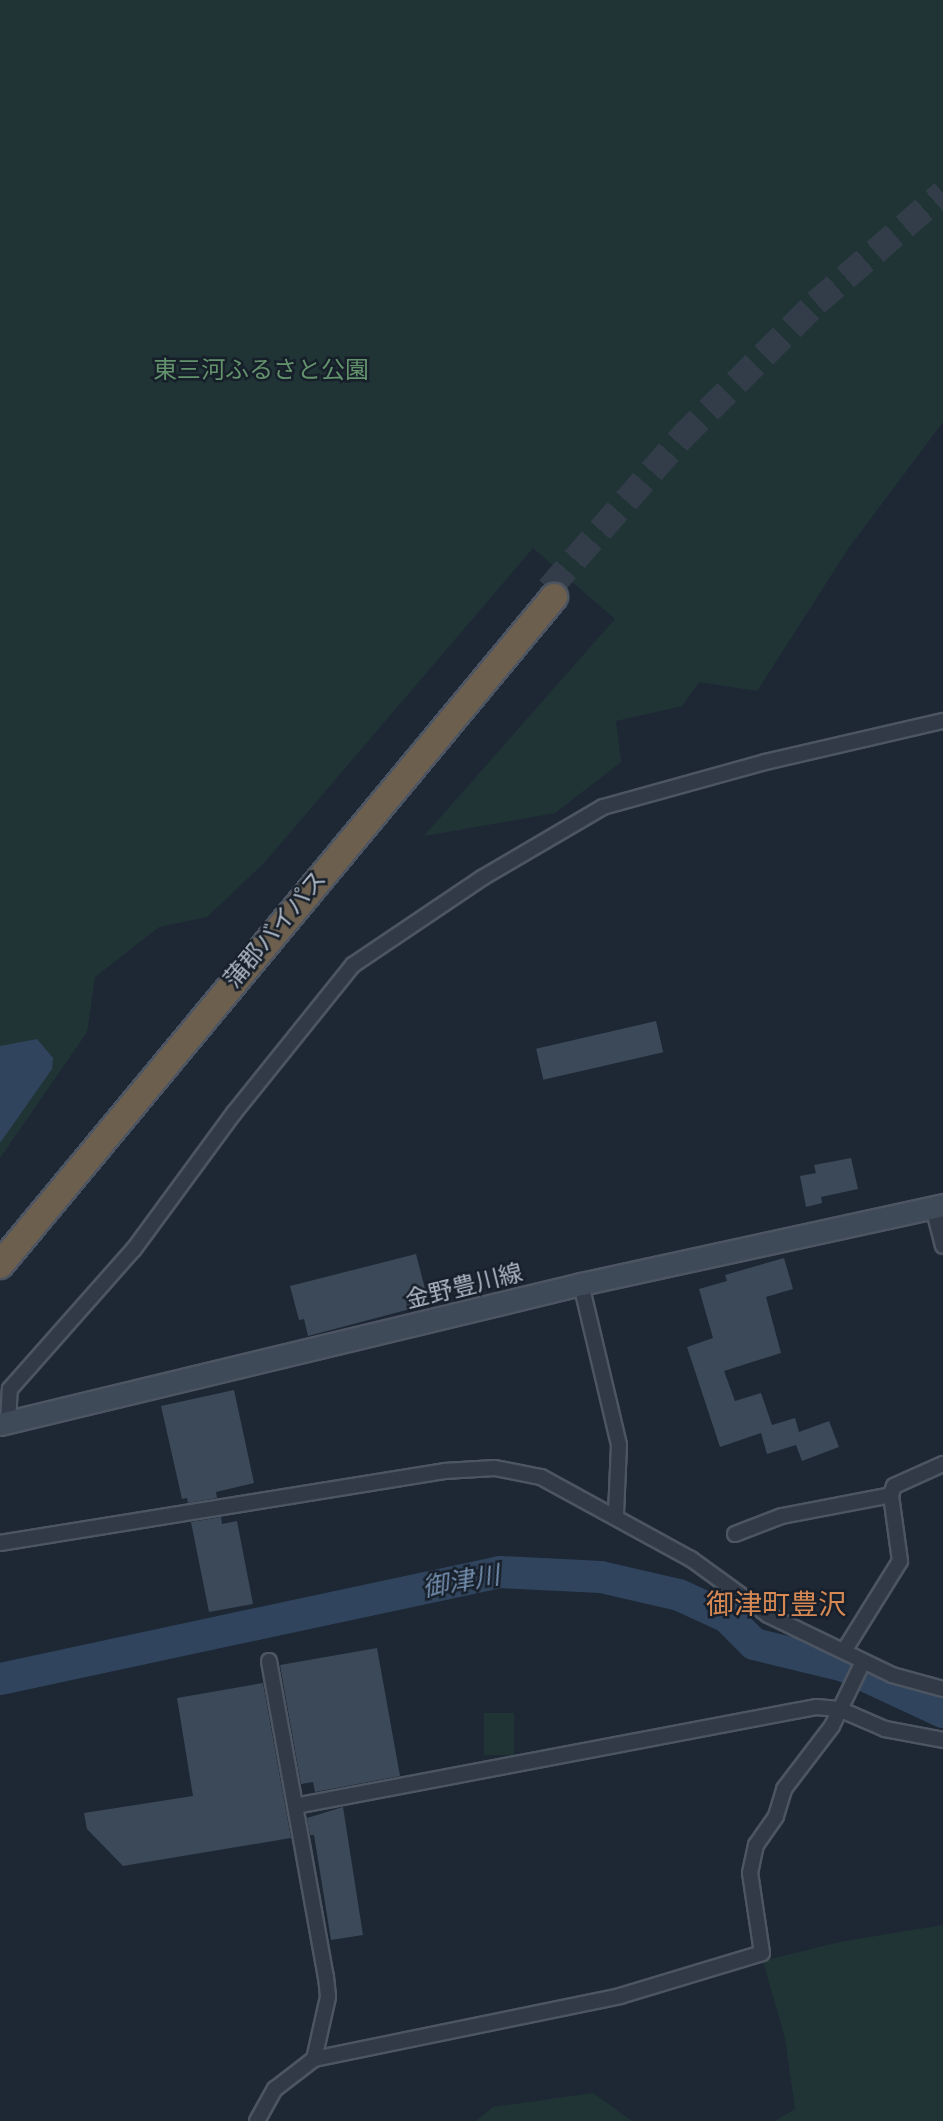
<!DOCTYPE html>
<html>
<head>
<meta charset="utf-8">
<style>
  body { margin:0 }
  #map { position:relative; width:943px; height:2121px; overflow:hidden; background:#1e2835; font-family:Figtree,"Noto Sans JP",sans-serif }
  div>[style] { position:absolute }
  .green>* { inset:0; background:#203436; transform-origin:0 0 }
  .water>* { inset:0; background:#30445d }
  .river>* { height:32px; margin:-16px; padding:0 16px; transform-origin:16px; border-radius:16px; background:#30445d }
  .building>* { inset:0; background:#3c4958; transform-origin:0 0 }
  .highway-tunnel>* { height:26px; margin-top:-13px; transform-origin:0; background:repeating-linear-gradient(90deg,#333d4a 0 26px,transparent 0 39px) }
  .roads { filter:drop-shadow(2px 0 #4c5561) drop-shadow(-2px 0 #4c5561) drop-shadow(0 2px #4c5561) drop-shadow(0 -2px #4c5561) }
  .street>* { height:14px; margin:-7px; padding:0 7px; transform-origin:7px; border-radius:7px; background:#313a46 }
  .secondary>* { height:21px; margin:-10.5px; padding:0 10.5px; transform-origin:10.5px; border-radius:10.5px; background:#3f4a59 }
  .highway>* { height:26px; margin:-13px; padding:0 13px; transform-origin:13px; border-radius:13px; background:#6c5f4e }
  span { translate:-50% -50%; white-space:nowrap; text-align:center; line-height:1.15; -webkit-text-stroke:5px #171f2a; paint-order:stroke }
  .park-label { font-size:24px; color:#63936c }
  .street-label { font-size:24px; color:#abb5c3 }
  .water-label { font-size:26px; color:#728dad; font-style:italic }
  .quarter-label { font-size:28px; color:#d58854 }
</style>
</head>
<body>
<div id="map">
  <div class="green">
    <i style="clip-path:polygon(0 0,943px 0,943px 422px,848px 549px,757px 691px,699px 682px,682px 706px,616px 721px,621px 762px,555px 813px,424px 836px,615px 619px,533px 548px,264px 863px,207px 917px,159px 927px,95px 977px,87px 1032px,0 1158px)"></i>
    <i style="left:484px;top:1713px;width:30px;height:42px"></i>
    <i style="clip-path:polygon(943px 1925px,943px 2121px,775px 2121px,795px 2109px,785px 2038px,763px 1961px,840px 1942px)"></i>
    <i style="clip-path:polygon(593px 2093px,632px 2121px,476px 2121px,493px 2107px)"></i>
  </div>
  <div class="water">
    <i style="clip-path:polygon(37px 1039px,53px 1058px,52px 1069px,0 1143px,0 1046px)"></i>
  </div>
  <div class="river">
    <i style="left:0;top:1679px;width:511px;rotate:-12.08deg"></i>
    <i style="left:500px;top:1572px;width:101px;rotate:2.8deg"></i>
    <i style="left:601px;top:1577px;width:80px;rotate:13deg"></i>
    <i style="left:679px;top:1595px;width:53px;rotate:24.6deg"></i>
    <i style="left:727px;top:1617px;width:38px;rotate:45deg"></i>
    <i style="left:754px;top:1644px;width:93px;rotate:13.7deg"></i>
    <i style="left:844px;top:1666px;width:109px;rotate:24.9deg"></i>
  </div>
  <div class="building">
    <i style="left:656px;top:1021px;width:32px;height:123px;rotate:77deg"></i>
    <i style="clip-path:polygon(851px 1158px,858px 1189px,821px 1197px,822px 1203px,806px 1207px,800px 1176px,816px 1173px,814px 1165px)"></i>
    <i style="clip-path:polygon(416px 1254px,429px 1304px,308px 1336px,304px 1319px,299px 1320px,290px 1286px)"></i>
    <i style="clip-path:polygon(784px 1258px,793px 1289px,766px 1297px,781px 1353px,724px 1371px,735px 1401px,761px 1393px,772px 1425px,795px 1418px,799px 1432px,829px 1421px,839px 1447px,802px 1461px,796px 1445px,767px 1454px,761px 1433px,720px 1447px,687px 1347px,713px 1338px,699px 1289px,727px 1281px,725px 1275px)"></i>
    <i style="clip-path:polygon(234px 1390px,254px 1483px,216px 1492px,217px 1498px,188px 1503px,187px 1498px,182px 1499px,161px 1406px)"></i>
    <i style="clip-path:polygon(221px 1517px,222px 1524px,237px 1521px,253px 1604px,209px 1612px,191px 1522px)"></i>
    <i style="clip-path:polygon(377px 1648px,400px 1776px,315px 1792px,313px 1782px,301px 1784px,280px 1665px)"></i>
    <i style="clip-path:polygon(263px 1683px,291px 1838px,123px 1866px,87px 1829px,84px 1813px,193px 1796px,177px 1698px)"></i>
    <i style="clip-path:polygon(343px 1807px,363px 1935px,331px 1940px,314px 1835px,310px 1835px,307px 1818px)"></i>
  </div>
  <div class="highway-tunnel">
    <i style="left:549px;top:589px;width:201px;rotate:-48.8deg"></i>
    <i style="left:681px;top:438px;width:191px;rotate:-45deg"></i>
    <i style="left:816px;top:303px;width:168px;rotate:-40.9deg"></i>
  </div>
  <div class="roads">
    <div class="street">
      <i style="left:933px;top:1207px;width:40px;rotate:75.6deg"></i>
      <i style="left:581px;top:1284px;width:165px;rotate:76.7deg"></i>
      <i style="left:619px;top:1445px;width:70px;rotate:92.5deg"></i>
      <i style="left:8px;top:1423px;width:34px;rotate:-87deg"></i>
      <i style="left:10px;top:1389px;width:187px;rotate:-48.5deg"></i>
      <i style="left:134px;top:1249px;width:169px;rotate:-53.7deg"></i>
      <i style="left:234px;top:1113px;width:190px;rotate:-51.2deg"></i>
      <i style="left:353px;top:965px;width:156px;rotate:-34deg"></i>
      <i style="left:482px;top:878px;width:140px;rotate:-30.4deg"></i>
      <i style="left:603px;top:807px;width:168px;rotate:-15.5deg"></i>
      <i style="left:765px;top:762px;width:183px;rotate:-13deg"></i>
      <i style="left:735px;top:1534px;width:50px;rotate:-21deg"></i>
      <i style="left:782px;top:1516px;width:111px;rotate:-10.9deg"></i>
      <i style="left:891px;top:1495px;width:9px;rotate:-72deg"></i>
      <i style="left:894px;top:1486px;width:54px;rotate:-24.2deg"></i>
      <i style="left:0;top:1543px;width:450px;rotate:-9.2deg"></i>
      <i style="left:444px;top:1471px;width:51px;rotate:-3.4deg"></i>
      <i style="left:495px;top:1468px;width:47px;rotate:11.1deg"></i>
      <i style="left:541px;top:1477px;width:171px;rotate:28.7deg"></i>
      <i style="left:691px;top:1559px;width:95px;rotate:36deg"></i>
      <i style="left:768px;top:1615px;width:138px;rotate:25.8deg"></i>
      <i style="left:892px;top:1675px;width:53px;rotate:15.4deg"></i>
      <i style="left:844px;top:1651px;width:106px;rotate:-58.1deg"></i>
      <i style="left:900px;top:1561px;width:67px;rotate:-97.8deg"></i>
      <i style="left:269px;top:1661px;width:321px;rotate:79.8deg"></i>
      <i style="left:326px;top:1977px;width:20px;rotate:84deg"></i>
      <i style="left:328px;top:1997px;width:64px;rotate:102.7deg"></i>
      <i style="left:295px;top:1806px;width:530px;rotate:-10.76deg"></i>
      <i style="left:816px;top:1707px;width:23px;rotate:5deg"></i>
      <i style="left:839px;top:1709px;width:50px;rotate:23.5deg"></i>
      <i style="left:885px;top:1729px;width:59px;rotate:10.7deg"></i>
      <i style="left:257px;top:2121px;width:37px;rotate:-61deg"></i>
      <i style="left:275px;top:2089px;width:49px;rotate:-37.6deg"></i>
      <i style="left:314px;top:2059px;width:312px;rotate:-11.6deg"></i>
      <i style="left:620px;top:1996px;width:148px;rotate:-16.8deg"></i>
      <i style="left:762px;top:1953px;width:81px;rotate:-98.5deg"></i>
      <i style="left:750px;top:1873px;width:29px;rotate:-78deg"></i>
      <i style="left:756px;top:1845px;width:35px;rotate:-55deg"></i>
      <i style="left:776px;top:1816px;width:28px;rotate:-73deg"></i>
      <i style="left:784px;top:1789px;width:79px;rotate:-52.7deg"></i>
      <i style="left:832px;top:1726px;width:71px;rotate:-64.2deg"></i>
    </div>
    <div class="secondary">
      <i style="left:0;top:1424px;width:598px;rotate:-13.55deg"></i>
      <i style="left:581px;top:1284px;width:371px;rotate:-12.3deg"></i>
    </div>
    <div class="highway">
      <i style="left:0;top:1265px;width:868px;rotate:-50.33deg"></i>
    </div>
  </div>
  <div class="park-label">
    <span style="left:261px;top:370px">東三河ふるさと公園</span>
  </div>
  <div class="street-label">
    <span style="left:275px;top:929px;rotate:-50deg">蒲郡バイパス</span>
    <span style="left:464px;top:1286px;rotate:-14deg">金野豊川線</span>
  </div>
  <div class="water-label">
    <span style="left:461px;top:1582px;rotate:-10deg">御津川</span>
  </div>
  <div class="quarter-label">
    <span style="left:776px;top:1604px">御津町豊沢</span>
  </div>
</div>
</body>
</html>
